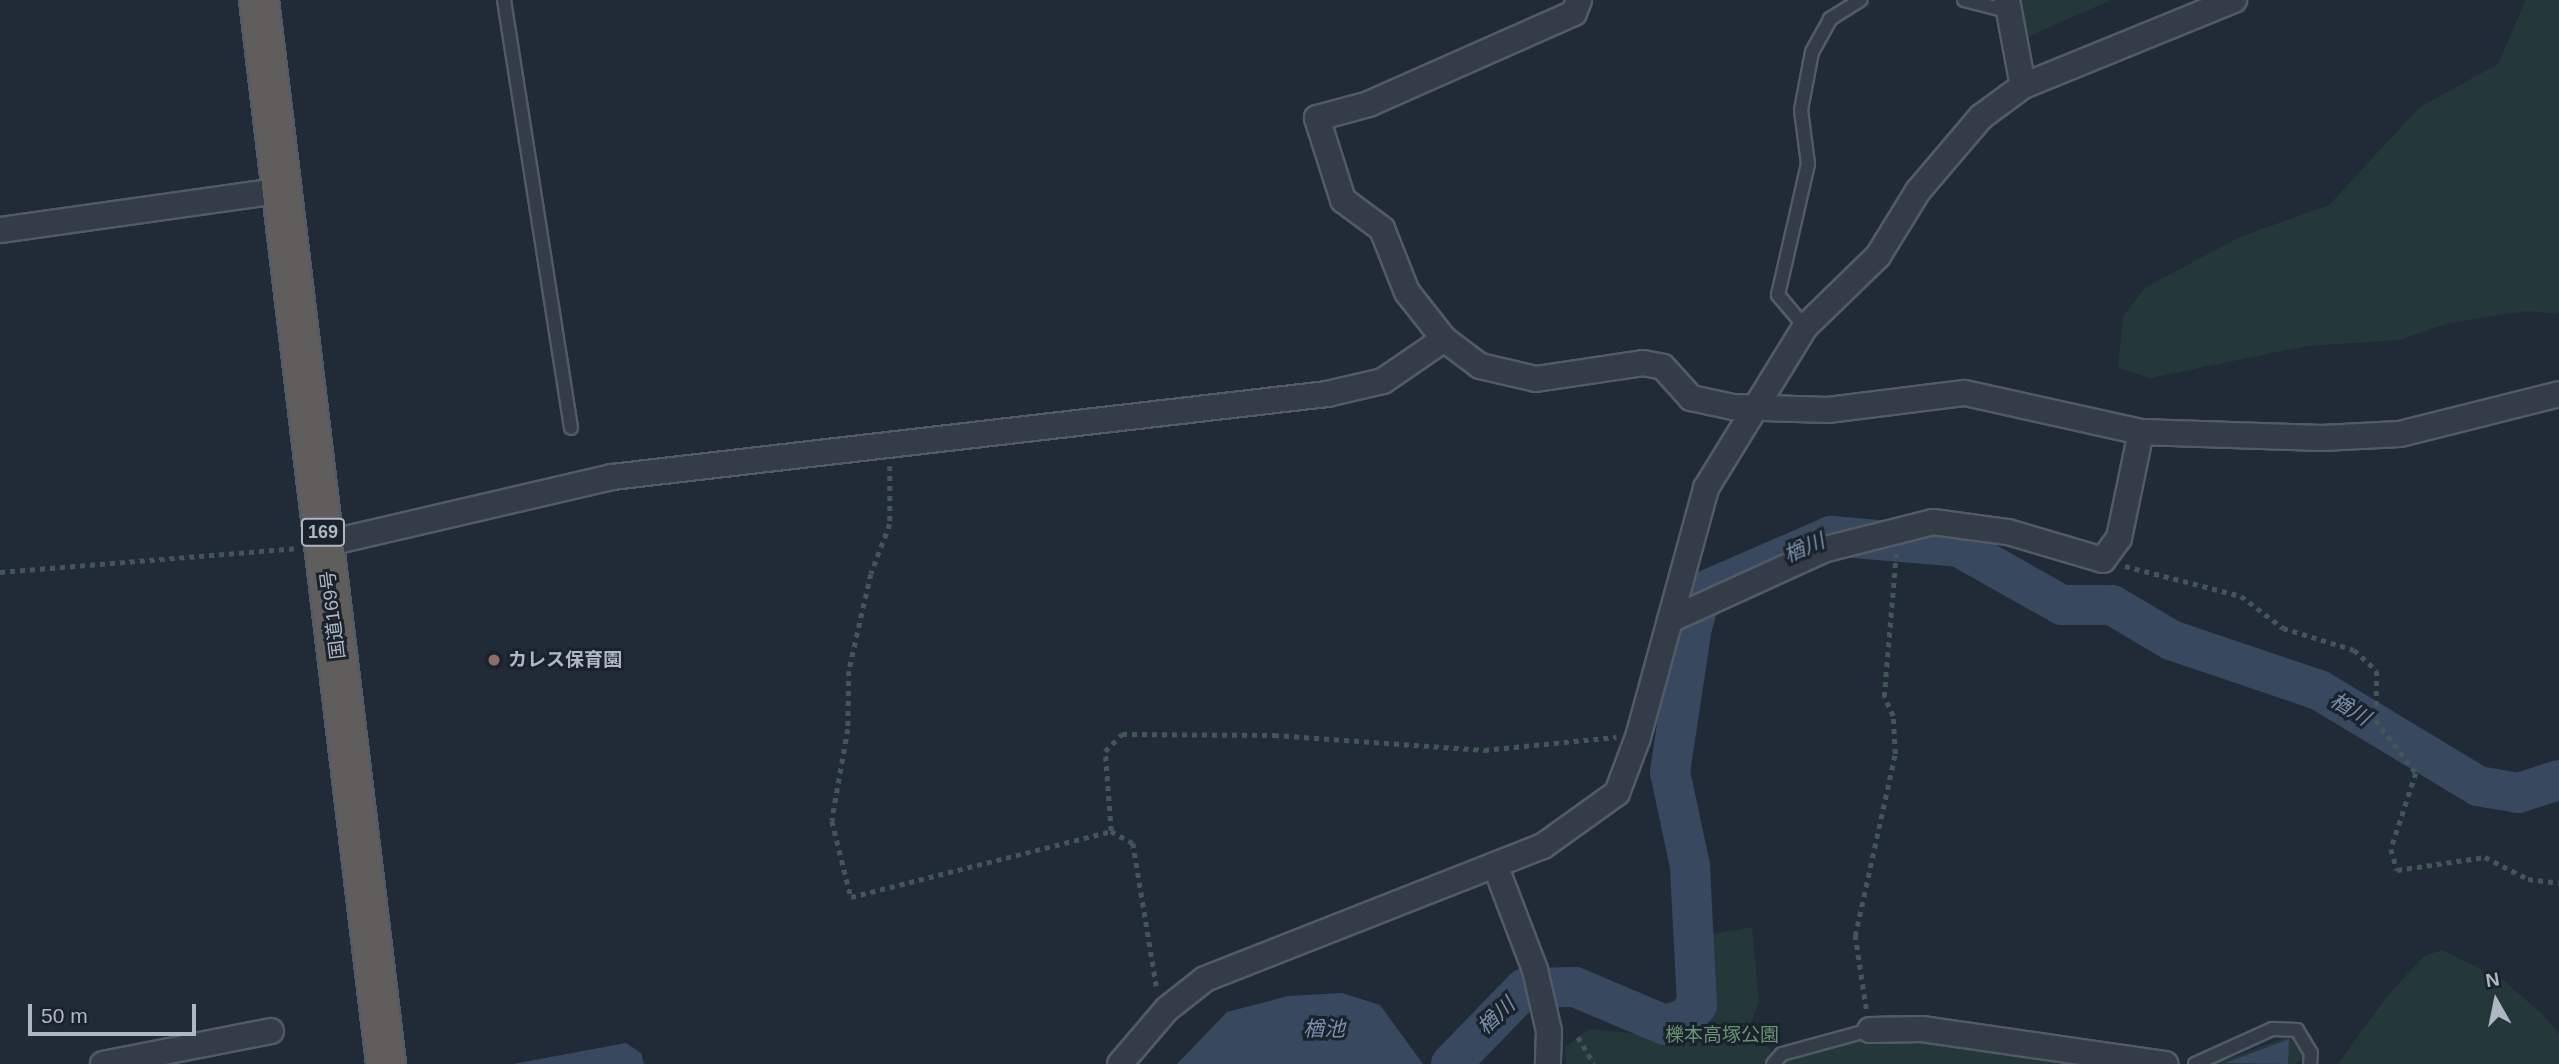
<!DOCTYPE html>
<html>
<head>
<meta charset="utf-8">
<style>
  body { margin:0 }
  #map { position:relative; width:2559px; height:1064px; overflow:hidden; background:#212b37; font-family:Arial,"Noto Sans JP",sans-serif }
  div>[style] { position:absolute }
  .green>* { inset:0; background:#243839 }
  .water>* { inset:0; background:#37485f }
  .river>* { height:40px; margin:-20px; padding:0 20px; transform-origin:20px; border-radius:20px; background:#37485f }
  .path>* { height:4.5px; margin-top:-2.25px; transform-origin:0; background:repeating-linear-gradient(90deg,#425557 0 5px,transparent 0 10px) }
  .roads { filter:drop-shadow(2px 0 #525a65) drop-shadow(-2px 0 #525a65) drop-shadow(0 2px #525a65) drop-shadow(0 -2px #525a65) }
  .service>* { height:12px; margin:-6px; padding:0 6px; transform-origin:6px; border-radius:6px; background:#343c47 }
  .minor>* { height:24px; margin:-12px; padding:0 12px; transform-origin:12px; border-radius:12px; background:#343c47 }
  .trunk>* { height:38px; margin:-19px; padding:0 19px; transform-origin:19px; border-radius:19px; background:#605e5c }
  .dots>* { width:19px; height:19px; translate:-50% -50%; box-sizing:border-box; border:4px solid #1a222c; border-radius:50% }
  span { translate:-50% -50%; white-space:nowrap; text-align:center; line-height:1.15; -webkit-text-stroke:6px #1a222c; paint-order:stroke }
  .shield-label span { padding:2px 5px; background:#1a222c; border:2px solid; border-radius:5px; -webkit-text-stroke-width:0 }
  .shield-label { font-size:18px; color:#afb7c4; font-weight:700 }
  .street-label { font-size:19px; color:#afb7c4 }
  .poi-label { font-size:19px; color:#afb7c4; font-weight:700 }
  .left { translate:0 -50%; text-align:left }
  .park-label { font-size:19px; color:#679371 }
  .water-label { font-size:21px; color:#788eab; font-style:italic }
  .north { position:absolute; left:2461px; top:966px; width:70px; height:70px; -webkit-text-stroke:5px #1a222c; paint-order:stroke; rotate:351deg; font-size:19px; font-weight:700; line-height:28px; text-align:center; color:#afb7c4 }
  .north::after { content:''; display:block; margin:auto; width:24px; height:32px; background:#afb7c4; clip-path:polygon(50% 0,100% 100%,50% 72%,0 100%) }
  .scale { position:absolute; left:28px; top:1004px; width:168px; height:32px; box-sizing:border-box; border:4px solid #afb7c4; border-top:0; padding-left:9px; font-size:21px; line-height:24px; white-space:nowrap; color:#afb7c4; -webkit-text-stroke:5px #1a222c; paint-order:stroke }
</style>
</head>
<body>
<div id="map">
  <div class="green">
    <i style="clip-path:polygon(2011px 0,2111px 0,2014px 43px)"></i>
    <i style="clip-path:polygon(2526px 0,2559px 0,2559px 314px,2526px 311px,2449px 323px,2399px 340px,2307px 346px,2150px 378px,2118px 368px,2123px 316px,2146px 287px,2240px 237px,2329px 205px,2420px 107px,2498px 64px)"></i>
    <i style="clip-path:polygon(1752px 927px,1759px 1002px,1750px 1025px,1781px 1062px,1874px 1036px,2135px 1064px,1566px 1064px,1565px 1047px,1590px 1029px,1672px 1038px,1715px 1001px,1708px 935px)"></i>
    <i style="clip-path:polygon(2442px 950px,2503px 980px,2543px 1015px,2559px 1034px,2559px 1064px,2338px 1064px,2388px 995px,2424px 956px)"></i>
    <i style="clip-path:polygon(2289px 1036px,2301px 1044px,2303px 1058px,2296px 1064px,2215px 1064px)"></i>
  </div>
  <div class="water">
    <i style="clip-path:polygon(1342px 993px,1380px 1005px,1423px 1064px,1177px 1064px,1227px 1012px,1288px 996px)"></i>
    <i style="clip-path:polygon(2289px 1039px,2288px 1064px,2225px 1063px)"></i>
    <i style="clip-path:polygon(626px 1043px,641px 1053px,644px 1064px,513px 1064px)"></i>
  </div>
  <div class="river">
    <i style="left:1451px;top:1064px;width:106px;rotate:-45.8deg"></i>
    <i style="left:1525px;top:988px;width:50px;rotate:-1.1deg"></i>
    <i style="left:1575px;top:987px;width:98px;rotate:22.9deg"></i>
    <i style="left:1665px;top:1025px;width:22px;rotate:-18deg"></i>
    <i style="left:1686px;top:1018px;width:17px;rotate:-50deg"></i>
    <i style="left:1697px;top:1005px;width:139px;rotate:-92.9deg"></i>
    <i style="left:1690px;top:866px;width:96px;rotate:-102deg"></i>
    <i style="left:1670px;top:772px;width:147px;rotate:-81.4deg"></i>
    <i style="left:1692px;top:627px;width:36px;rotate:-74deg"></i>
    <i style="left:1702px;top:592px;width:141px;rotate:-23.5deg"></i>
    <i style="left:1831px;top:536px;width:128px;rotate:4.9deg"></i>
    <i style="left:1959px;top:547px;width:118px;rotate:29.4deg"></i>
    <i style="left:2062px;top:605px;width:50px"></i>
    <i style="left:2112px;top:605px;width:69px;rotate:30.7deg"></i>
    <i style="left:2171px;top:640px;width:156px;rotate:18.7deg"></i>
    <i style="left:2319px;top:690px;width:186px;rotate:31.1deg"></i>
    <i style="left:2478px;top:786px;width:41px;rotate:9.9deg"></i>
    <i style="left:2518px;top:793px;width:43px;rotate:-17.6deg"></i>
  </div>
  <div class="path">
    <i style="left:890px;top:466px;width:58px;rotate:90deg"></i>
    <i style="left:890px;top:524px;width:53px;rotate:110.8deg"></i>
    <i style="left:871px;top:574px;width:99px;rotate:102.8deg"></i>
    <i style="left:849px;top:671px;width:58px;rotate:91deg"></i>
    <i style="left:848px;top:729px;width:93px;rotate:99.9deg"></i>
    <i style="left:832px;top:821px;width:78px;rotate:76deg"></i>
    <i style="left:851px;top:897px;width:268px;rotate:-14.2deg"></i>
    <i style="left:1111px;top:831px;width:25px;rotate:29deg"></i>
    <i style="left:1133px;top:843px;width:148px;rotate:80.7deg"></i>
    <i style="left:2125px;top:566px;width:120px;rotate:14.5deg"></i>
    <i style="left:2241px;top:596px;width:53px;rotate:37.3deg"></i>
    <i style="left:2283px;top:628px;width:74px;rotate:17.2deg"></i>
    <i style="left:2354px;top:650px;width:31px;rotate:42deg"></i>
    <i style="left:2377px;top:671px;width:49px;rotate:91.2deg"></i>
    <i style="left:2376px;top:720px;width:66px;rotate:53deg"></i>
    <i style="left:2416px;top:773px;width:80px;rotate:108.2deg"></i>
    <i style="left:2391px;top:849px;width:22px;rotate:74deg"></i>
    <i style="left:2397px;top:870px;width:89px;rotate:-8.4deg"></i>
    <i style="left:2485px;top:857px;width:48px;rotate:27.1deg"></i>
    <i style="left:2528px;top:879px;width:31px;rotate:7deg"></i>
    <i style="left:0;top:572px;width:297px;rotate:-4.6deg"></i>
    <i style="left:1111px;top:831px;width:80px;rotate:-94.3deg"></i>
    <i style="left:1105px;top:751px;width:24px;rotate:-45deg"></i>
    <i style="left:1122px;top:734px;width:152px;rotate:0.4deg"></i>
    <i style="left:1274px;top:735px;width:211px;rotate:4.1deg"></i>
    <i style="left:1484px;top:750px;width:133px;rotate:-5.6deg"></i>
    <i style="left:1866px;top:1009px;width:74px;rotate:-98.6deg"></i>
    <i style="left:1855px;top:936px;width:186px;rotate:-77.6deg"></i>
    <i style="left:1895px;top:754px;width:38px;rotate:-93deg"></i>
    <i style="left:1893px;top:716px;width:21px;rotate:-115deg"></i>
    <i style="left:1884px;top:697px;width:144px;rotate:-85.2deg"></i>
    <i style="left:1578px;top:1037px;width:31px;rotate:59deg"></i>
  </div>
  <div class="roads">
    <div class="service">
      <i style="left:504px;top:0;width:433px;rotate:81.1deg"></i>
      <i style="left:1964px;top:0;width:44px;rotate:14.3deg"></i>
      <i style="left:1805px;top:327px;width:42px;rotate:-130.2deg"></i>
      <i style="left:1778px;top:295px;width:134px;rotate:-77.1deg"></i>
      <i style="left:1808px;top:164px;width:54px;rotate:-97.4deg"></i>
      <i style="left:1801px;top:110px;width:59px;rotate:-79.3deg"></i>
      <i style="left:1812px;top:52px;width:38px;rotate:-61deg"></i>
      <i style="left:1830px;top:19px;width:36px;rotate:-32deg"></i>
      <i style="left:1773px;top:1064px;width:13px;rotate:-48deg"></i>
      <i style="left:1782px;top:1054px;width:91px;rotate:-15.3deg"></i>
      <i style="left:2195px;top:1064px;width:85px;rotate:-24.4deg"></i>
      <i style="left:2272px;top:1029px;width:25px;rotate:2deg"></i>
      <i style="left:2297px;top:1030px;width:27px;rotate:59deg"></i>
      <i style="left:2311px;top:1053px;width:11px;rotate:95deg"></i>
    </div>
    <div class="minor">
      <i style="left:1579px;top:0;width:14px;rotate:111deg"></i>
      <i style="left:1574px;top:13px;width:224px;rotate:156.1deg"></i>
      <i style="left:1369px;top:104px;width:54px;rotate:164.9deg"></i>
      <i style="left:1317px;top:118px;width:86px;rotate:72.4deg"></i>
      <i style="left:1343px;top:200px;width:49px;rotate:36.6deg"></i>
      <i style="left:1382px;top:229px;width:68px;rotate:68.4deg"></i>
      <i style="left:1407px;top:292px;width:60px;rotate:51.8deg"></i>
      <i style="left:1444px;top:339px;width:45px;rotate:36.9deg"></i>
      <i style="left:1480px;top:366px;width:57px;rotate:13.1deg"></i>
      <i style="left:1536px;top:379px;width:108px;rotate:-8.5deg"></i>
      <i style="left:1643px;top:363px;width:20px;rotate:11deg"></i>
      <i style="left:1663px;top:367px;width:42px;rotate:47.9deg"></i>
      <i style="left:1691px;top:398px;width:43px;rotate:12.1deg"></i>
      <i style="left:1733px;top:407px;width:95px;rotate:1.8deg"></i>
      <i style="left:1828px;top:410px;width:138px;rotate:-7.1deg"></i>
      <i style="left:1965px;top:393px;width:180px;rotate:12.5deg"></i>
      <i style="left:2007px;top:0;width:87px;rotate:79.5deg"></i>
      <i style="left:0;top:230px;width:288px;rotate:-8deg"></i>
      <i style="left:324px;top:544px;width:296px;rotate:-13.1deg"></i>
      <i style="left:612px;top:477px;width:720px;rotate:-6.62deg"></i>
      <i style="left:1327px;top:394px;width:57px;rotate:-13.1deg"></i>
      <i style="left:1383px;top:381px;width:74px;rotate:-34.5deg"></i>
      <i style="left:1670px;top:620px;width:171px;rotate:-24.5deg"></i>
      <i style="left:1826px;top:549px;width:110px;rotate:-14.2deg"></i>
      <i style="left:1933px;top:522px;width:76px;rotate:7.6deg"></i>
      <i style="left:2008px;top:532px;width:99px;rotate:16.4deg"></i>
      <i style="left:2103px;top:560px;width:27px;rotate:-54deg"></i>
      <i style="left:2119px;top:538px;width:108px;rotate:-78.3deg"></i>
      <i style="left:2141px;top:432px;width:181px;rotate:1.9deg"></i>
      <i style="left:2322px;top:438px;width:78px;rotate:-2.9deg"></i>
      <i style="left:2400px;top:434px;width:164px;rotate:-14.1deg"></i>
      <i style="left:1495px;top:865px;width:112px;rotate:69.1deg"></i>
      <i style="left:1535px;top:970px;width:63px;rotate:77.1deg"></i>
      <i style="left:1549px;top:1031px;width:33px;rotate:92deg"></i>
      <i style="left:1870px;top:1030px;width:52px;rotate:-1.1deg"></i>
      <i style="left:1922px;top:1029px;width:246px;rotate:8.2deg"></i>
      <i style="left:103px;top:1064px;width:171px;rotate:-11.1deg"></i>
      <i style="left:1120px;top:1064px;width:72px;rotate:-49.5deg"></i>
      <i style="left:1167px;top:1009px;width:48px;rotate:-38.3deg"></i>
      <i style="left:1205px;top:979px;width:363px;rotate:-21.5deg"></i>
      <i style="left:1543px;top:846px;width:91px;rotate:-35.6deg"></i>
      <i style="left:1617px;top:793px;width:60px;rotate:-69.4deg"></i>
      <i style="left:1638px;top:737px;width:258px;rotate:-74.7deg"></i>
      <i style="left:1706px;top:488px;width:189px;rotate:-58.4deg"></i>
      <i style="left:1805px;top:327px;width:102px;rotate:-44.2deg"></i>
      <i style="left:1878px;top:256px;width:76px;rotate:-58.4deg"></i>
      <i style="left:1918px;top:191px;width:97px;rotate:-49.6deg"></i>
      <i style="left:1981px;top:117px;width:52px;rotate:-36.4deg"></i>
      <i style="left:2023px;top:86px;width:228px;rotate:-22.2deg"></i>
    </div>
    <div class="trunk">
      <i style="left:259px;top:0;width:1072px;rotate:83.19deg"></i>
    </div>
  </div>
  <div class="dots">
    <i style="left:494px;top:660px;background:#8d6e63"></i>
  </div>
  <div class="shield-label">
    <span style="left:323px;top:532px">169</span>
  </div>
  <div class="street-label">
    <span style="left:333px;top:615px;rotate:-97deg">国道169号</span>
  </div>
  <div class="poi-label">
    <span class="left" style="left:508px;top:660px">カレス保育園</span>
  </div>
  <div class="park-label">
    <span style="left:1722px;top:1035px">櫟本高塚公園</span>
  </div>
  <div class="water-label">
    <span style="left:1804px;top:548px;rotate:-23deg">楢川</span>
    <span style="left:2350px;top:709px;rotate:31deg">楢川</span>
    <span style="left:1496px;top:1016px;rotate:-43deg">楢川</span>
    <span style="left:1324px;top:1029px">楢池</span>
  </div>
  <div class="north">N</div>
  <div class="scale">50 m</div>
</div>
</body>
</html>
